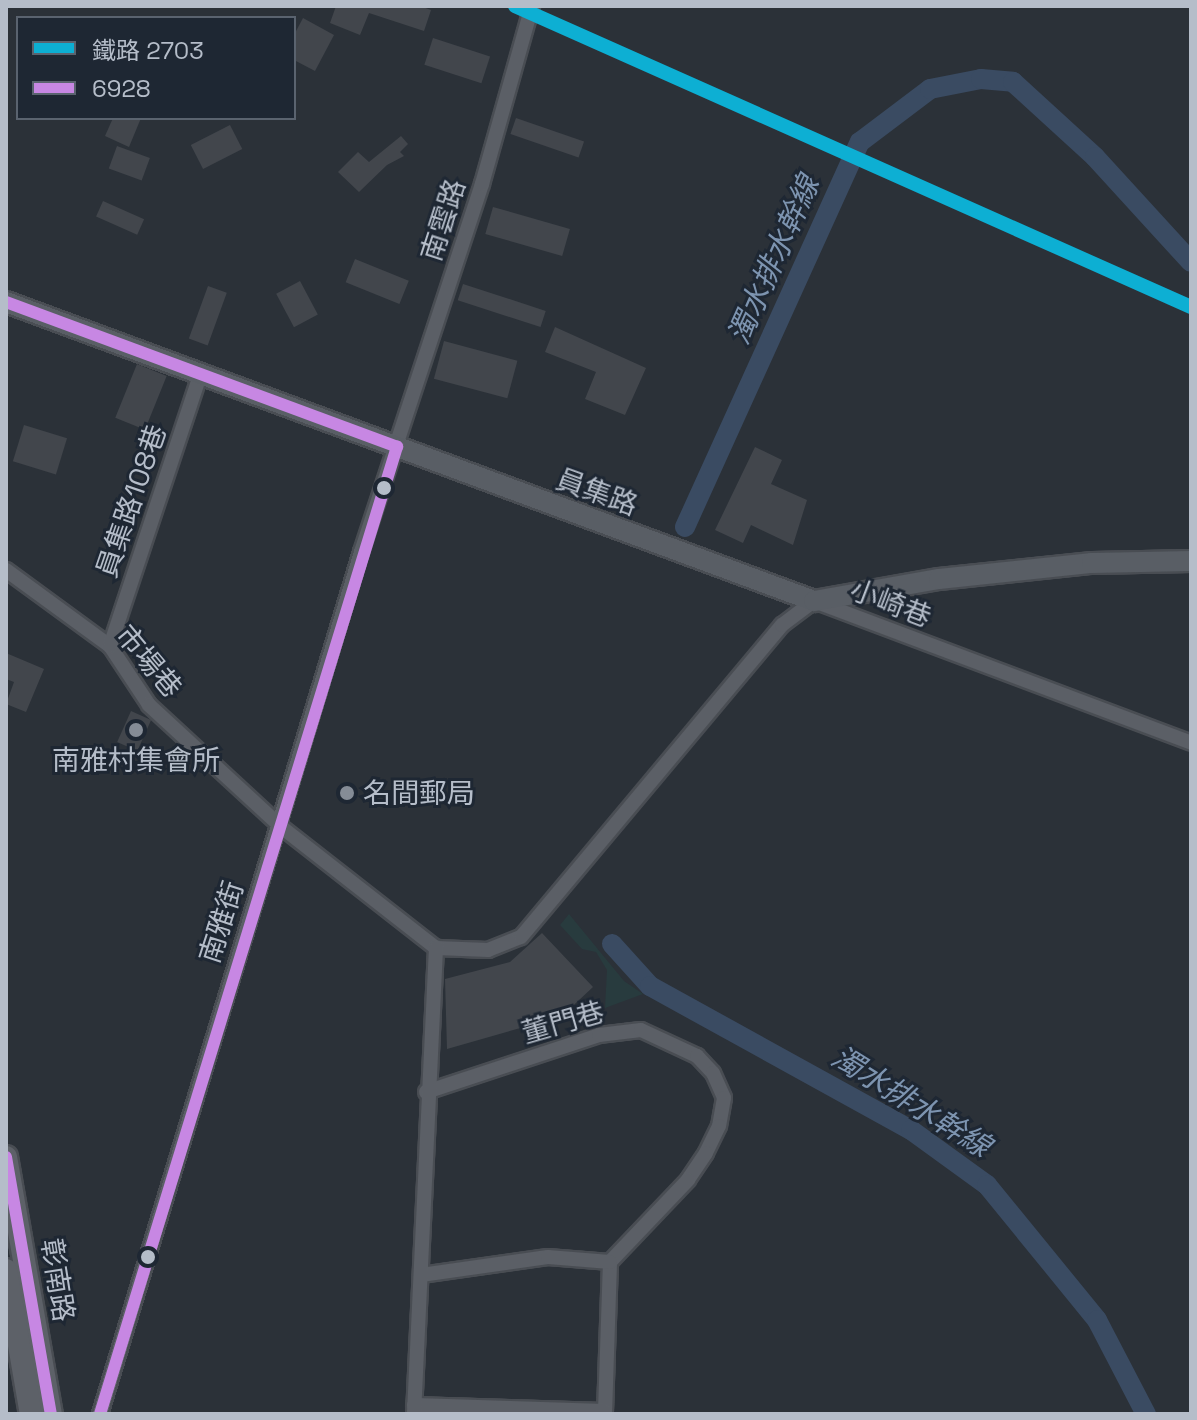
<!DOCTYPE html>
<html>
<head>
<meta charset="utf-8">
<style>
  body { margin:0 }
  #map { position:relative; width:1197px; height:1420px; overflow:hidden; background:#2b3138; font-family:"Space Grotesk","Noto Sans TC",sans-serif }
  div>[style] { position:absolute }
  .green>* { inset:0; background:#283b3e }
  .canal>* { height:20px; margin:-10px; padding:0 10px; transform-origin:10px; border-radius:10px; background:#3a4b62 }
  .building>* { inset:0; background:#42464c; transform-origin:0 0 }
  .roads { filter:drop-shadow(2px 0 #494d53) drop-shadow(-2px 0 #494d53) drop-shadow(0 2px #494d53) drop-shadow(0 -2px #494d53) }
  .street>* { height:14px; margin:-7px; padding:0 7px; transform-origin:7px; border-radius:7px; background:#5b5f66 }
  .secondary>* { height:20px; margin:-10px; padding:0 10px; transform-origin:10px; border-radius:10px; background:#595e65 }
  .primary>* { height:22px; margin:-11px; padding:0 11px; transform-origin:11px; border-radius:11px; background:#5d6168 }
  .bus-1>* { height:12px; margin:-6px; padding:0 6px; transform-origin:6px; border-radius:6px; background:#c787e3 }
  .rail-1>* { height:14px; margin:-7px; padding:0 7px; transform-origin:7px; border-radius:7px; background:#0dafd3 }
  .dots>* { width:22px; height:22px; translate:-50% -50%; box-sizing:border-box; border:4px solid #1e2733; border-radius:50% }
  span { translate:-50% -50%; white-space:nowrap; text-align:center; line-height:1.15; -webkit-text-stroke:6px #1e2733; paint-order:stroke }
  .street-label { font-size:28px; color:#b5bdc9 }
  .poi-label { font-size:28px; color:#b5bdc9 }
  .left { translate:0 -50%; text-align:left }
  .water-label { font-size:30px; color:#7d94b0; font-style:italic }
  .frame { position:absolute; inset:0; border:8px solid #b5bdc9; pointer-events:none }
  .legend { position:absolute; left:16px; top:16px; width:280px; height:104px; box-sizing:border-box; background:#1e2733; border:2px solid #5a636f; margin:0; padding:10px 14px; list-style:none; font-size:24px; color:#b5bdc9 }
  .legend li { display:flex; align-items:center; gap:16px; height:40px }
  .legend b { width:40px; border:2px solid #5a636f }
</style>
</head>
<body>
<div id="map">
  <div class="green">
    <i style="clip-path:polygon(569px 914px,624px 981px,643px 994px,605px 1008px,607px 970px,596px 952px,582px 949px,560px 925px)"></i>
  </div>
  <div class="canal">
    <i style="left:685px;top:527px;width:423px;rotate:-65.6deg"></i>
    <i style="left:860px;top:142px;width:88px;rotate:-37.1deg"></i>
    <i style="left:930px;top:89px;width:52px;rotate:-11.1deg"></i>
    <i style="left:981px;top:79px;width:32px;rotate:5deg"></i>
    <i style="left:1013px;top:82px;width:111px;rotate:42.4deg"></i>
    <i style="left:1095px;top:157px;width:142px;rotate:47.6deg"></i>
    <i style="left:612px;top:944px;width:57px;rotate:47.9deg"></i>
    <i style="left:650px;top:986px;width:298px;rotate:28.9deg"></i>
    <i style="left:911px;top:1130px;width:94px;rotate:35.9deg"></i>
    <i style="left:987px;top:1185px;width:174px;rotate:50.8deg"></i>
    <i style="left:1097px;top:1320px;width:106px;rotate:62.5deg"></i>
  </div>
  <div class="building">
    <i style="clip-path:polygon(336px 6px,420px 6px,431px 10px,424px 31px,369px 13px,360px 35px,330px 23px)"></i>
    <i style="clip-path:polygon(303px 18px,334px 35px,315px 71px,294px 60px,294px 35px)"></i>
    <i style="left:433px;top:38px;width:60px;height:28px;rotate:18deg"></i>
    <i style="clip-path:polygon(113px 118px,141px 118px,129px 147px,105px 136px)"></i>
    <i style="left:516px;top:118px;width:72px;height:17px;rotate:19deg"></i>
    <i style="left:230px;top:125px;width:27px;height:44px;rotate:63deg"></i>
    <i style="clip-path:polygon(401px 136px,408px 144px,400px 152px,404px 156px,387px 165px,359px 192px,338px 172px,358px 152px,369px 162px)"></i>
    <i style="left:117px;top:146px;width:35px;height:24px;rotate:20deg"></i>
    <i style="left:103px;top:201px;width:45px;height:17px;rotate:24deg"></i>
    <i style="left:493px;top:207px;width:80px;height:28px;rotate:16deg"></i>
    <i style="left:355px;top:259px;width:58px;height:25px;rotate:22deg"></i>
    <i style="left:300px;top:281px;width:38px;height:27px;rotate:62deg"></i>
    <i style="left:463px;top:284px;width:87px;height:17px;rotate:18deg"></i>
    <i style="left:208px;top:286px;width:20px;height:56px;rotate:20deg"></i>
    <i style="clip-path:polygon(555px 327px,646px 368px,625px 415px,585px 399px,596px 372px,545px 352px)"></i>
    <i style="left:444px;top:341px;width:76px;height:39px;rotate:15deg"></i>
    <i style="left:137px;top:364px;width:32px;height:58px;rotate:22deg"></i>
    <i style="left:24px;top:425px;width:45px;height:38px;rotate:17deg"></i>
    <i style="clip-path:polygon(755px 447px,782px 460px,771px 484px,807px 500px,793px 545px,751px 525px,743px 543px,715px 530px)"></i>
    <i style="clip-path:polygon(6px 653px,44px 669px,26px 712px,6px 704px,14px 682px,6px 679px)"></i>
    <i style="left:131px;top:711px;width:22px;height:34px;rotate:24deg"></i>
    <i style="clip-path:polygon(542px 933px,593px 987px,562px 1016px,447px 1049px,445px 979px,510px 962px)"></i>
  </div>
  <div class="roads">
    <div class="street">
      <i style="left:6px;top:570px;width:129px;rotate:36.2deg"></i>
      <i style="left:110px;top:646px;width:71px;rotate:56.5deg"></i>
      <i style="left:149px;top:705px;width:178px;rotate:42.7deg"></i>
      <i style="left:280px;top:826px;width:198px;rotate:38deg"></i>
      <i style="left:110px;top:646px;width:288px;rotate:-71.6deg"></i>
      <i style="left:436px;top:948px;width:52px;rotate:2.2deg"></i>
      <i style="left:488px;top:950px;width:35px;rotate:-22deg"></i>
      <i style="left:521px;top:937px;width:407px;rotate:-50.1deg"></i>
      <i style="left:782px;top:625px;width:40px;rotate:-37deg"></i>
      <i style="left:814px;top:601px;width:403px;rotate:20.6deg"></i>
      <i style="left:426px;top:1092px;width:182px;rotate:-18.2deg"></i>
      <i style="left:599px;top:1035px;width:42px;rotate:-6.8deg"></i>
      <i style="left:641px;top:1030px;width:62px;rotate:24.9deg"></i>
      <i style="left:697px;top:1056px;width:23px;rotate:47deg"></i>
      <i style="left:713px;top:1073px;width:27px;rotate:66deg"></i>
      <i style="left:724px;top:1098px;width:28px;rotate:100deg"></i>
      <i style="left:719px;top:1126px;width:30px;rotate:116deg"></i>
      <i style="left:706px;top:1153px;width:32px;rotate:124deg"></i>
      <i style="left:688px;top:1180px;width:113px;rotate:133.6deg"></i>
      <i style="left:610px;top:1262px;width:152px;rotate:91.9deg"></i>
      <i style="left:421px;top:1275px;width:128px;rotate:-8.1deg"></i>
      <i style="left:548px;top:1257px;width:62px;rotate:4.6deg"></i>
      <i style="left:414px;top:1405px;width:191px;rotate:1.8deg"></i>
      <i style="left:100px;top:1414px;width:901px;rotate:-73.15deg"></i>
      <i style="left:361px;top:552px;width:387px;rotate:-71.8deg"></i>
      <i style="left:482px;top:184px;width:185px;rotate:-74.3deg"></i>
      <i style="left:414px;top:1414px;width:467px;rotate:-87.3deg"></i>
    </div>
    <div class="secondary">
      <i style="left:6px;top:302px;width:862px;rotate:20.31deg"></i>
      <i style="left:814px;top:601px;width:127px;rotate:-10deg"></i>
      <i style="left:939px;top:579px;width:154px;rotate:-6deg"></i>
      <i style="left:1092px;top:563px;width:99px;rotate:-1.2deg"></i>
    </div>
    <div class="primary">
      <i style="left:6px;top:1157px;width:261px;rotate:80.1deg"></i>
      <i style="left:6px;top:1270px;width:146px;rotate:80.2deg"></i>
    </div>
  </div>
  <div class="bus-1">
    <i style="left:6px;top:302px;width:417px;rotate:20.3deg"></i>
    <i style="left:6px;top:1157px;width:261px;rotate:80.1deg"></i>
    <i style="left:100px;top:1414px;width:1012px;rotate:-72.93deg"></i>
  </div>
  <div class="rail-1">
    <i style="left:515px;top:6px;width:740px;rotate:24deg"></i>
  </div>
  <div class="dots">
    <i style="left:384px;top:488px;background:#b5bdc9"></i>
    <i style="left:136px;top:730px;background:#858c96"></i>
    <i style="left:347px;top:793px;background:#858c96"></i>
    <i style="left:148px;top:1257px;background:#b5bdc9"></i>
  </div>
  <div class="street-label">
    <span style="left:443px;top:220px;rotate:-72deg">南雲路</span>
    <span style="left:597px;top:492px;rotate:20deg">員集路</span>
    <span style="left:131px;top:501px;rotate:-71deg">員集路108巷</span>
    <span style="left:891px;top:603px;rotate:21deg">小崎巷</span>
    <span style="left:149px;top:661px;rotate:50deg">市場巷</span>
    <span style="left:221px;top:922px;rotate:-72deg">南雅街</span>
    <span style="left:563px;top:1022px;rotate:-16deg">董門巷</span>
    <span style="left:58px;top:1280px;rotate:81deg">彰南路</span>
  </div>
  <div class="poi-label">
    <span style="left:136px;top:760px">南雅村集會所</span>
    <span class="left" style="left:363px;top:793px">名間郵局</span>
  </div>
  <div class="water-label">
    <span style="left:774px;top:260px;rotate:-66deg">濁水排水幹線</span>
    <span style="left:911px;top:1102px;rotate:32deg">濁水排水幹線</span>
  </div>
  <div class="frame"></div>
  <ul class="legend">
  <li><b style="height:10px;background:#0dafd3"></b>鐵路 2703</li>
  <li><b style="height:10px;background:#c787e3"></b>6928</li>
  </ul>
</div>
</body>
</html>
